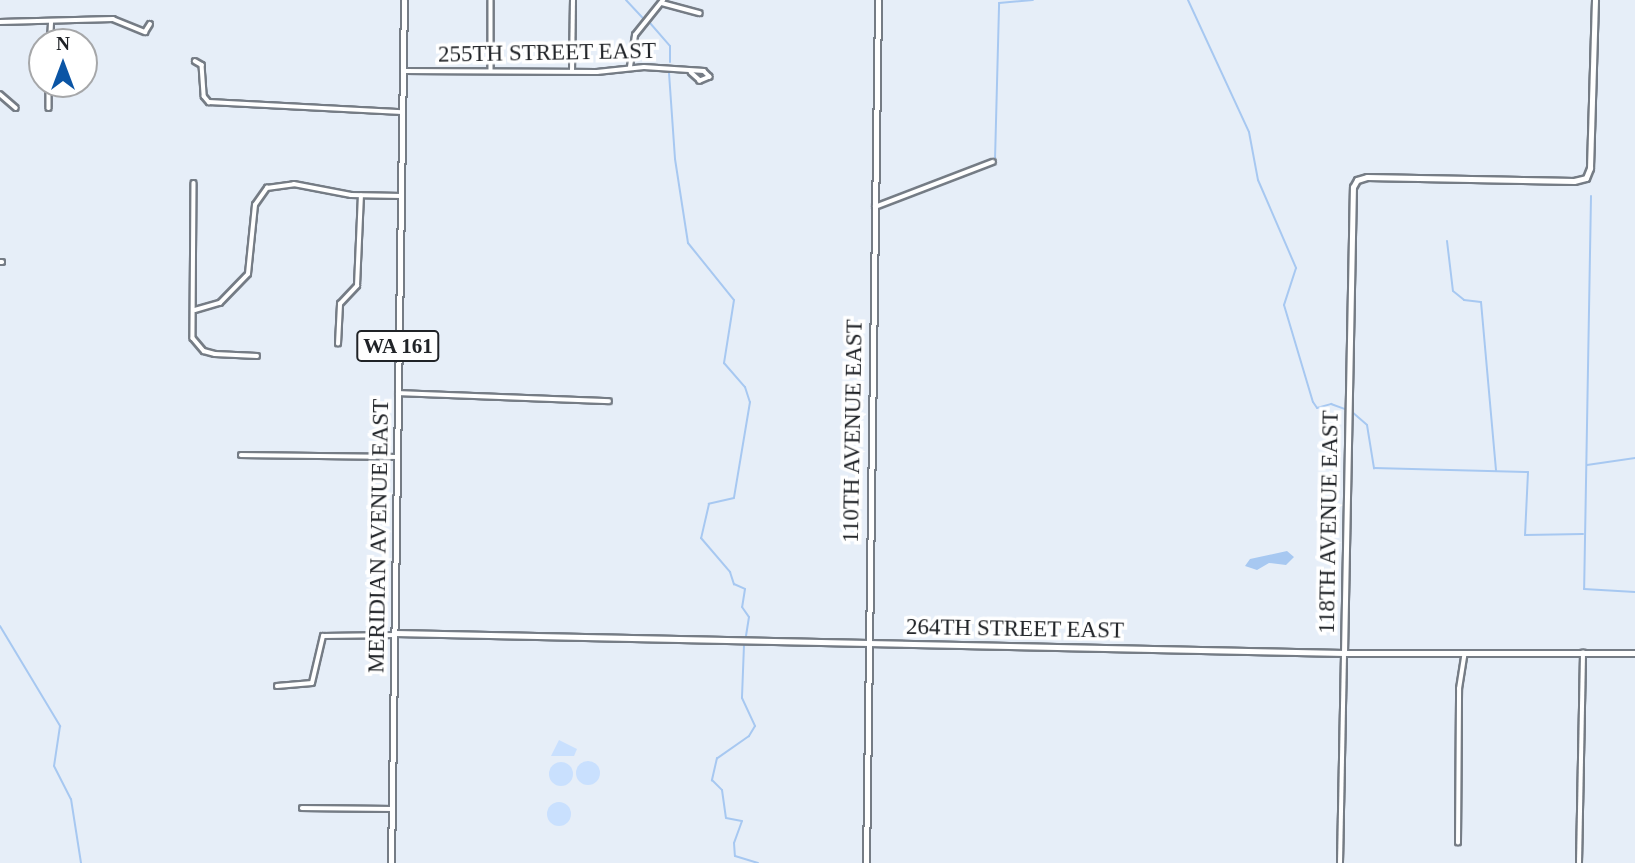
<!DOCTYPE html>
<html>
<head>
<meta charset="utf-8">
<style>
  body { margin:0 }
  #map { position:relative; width:1635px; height:863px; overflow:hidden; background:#e6eef8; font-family:"Times New Roman",serif }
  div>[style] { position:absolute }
  .green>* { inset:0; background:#c9e0fe }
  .round { border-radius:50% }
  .water>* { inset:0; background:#a7c8f1 }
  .stream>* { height:2px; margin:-1px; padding:0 1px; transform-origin:1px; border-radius:1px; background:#a7c8f1 }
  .roads { filter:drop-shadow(2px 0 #757c85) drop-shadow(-2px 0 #757c85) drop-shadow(0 2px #757c85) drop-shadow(0 -2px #757c85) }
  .street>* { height:3.5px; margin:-1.75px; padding:0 1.75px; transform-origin:1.75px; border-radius:1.75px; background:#fff }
  .secondary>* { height:5px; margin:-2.5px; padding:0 2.5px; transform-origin:2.5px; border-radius:2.5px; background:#fff }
  .primary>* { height:5px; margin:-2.5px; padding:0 2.5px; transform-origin:2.5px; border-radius:2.5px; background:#fff }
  span { translate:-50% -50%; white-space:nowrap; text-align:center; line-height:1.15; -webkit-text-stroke:7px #fff; paint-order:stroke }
  .shield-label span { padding:2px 5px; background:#fff; border:2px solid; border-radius:5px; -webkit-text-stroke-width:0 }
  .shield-label { font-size:21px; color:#202327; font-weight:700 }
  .street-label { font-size:23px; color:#202327 }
  .north { position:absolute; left:28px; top:28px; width:70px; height:70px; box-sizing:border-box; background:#fff; border:2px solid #a6a7a9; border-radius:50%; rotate:0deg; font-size:19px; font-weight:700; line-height:28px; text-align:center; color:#202327 }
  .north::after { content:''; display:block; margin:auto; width:24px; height:32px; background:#0b55a5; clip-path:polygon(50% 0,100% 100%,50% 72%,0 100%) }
</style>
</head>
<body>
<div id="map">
  <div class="green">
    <i style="clip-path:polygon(559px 740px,577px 749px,574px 756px,551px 756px)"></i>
    <i class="round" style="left:576px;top:761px;width:24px;height:24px"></i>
    <i class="round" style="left:549px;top:762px;width:24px;height:24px"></i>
    <i class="round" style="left:547px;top:802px;width:24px;height:24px"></i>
  </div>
  <div class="water">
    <i style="clip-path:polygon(1287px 551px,1294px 557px,1286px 565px,1269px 563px,1257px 570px,1245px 566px,1250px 559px)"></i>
  </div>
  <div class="stream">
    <i style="left:626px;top:0;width:25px;rotate:47deg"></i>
    <i style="left:1188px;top:0;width:145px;rotate:65.2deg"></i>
    <i style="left:1249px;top:132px;width:49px;rotate:79.4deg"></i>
    <i style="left:1258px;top:180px;width:96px;rotate:66.6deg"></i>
    <i style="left:1296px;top:268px;width:39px;rotate:108deg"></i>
    <i style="left:1284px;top:305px;width:101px;rotate:73.4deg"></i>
    <i style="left:1313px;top:402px;width:7px;rotate:56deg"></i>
    <i style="left:1317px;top:408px;width:15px;rotate:-16deg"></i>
    <i style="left:1331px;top:404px;width:15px;rotate:20deg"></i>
    <i style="left:650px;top:23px;width:30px;rotate:49deg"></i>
    <i style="left:670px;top:46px;width:16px;rotate:90deg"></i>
    <i style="left:669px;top:73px;width:86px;rotate:86deg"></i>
    <i style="left:675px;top:159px;width:85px;rotate:81.2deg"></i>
    <i style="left:688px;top:243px;width:73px;rotate:51.1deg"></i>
    <i style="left:734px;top:300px;width:64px;rotate:99deg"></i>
    <i style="left:724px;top:363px;width:32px;rotate:49deg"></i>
    <i style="left:745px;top:387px;width:16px;rotate:72deg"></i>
    <i style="left:750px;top:402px;width:97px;rotate:99.5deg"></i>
    <i style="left:734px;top:498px;width:26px;rotate:167deg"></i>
    <i style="left:709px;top:504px;width:35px;rotate:103deg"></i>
    <i style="left:701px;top:538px;width:45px;rotate:49.5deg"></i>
    <i style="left:730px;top:572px;width:13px;rotate:72deg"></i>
    <i style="left:734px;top:584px;width:12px;rotate:24deg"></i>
    <i style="left:745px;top:589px;width:18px;rotate:99deg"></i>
    <i style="left:742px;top:607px;width:12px;rotate:55deg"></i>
    <i style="left:749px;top:617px;width:19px;rotate:99deg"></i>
    <i style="left:995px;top:160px;width:157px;rotate:-88.5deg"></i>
    <i style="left:999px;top:3px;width:34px;rotate:-5deg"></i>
    <i style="left:1591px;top:196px;width:393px;rotate:91deg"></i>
    <i style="left:1584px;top:589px;width:51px;rotate:3.4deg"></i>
    <i style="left:1447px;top:241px;width:50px;rotate:83.2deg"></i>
    <i style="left:1453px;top:291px;width:14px;rotate:39deg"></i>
    <i style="left:1464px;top:300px;width:17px;rotate:7deg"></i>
    <i style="left:1481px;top:302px;width:169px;rotate:84.9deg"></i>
    <i style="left:1351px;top:411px;width:21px;rotate:41deg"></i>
    <i style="left:1367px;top:425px;width:44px;rotate:80.8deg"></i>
    <i style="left:1374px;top:468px;width:154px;rotate:1.5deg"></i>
    <i style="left:1528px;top:472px;width:63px;rotate:92.7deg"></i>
    <i style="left:1525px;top:535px;width:58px;rotate:-1deg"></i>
    <i style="left:1587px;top:465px;width:49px;rotate:-8.3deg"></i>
    <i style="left:0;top:626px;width:117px;rotate:59deg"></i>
    <i style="left:60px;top:726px;width:40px;rotate:98.5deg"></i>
    <i style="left:54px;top:766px;width:37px;rotate:63deg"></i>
    <i style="left:71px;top:799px;width:65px;rotate:81.1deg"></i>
    <i style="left:744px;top:645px;width:53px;rotate:92.2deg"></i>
    <i style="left:742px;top:698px;width:31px;rotate:65deg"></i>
    <i style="left:755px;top:726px;width:12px;rotate:121deg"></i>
    <i style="left:749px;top:736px;width:39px;rotate:145deg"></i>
    <i style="left:717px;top:758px;width:23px;rotate:103deg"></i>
    <i style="left:712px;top:780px;width:14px;rotate:45deg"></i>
    <i style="left:722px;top:790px;width:28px;rotate:82deg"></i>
    <i style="left:726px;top:818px;width:16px;rotate:11deg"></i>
    <i style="left:742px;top:821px;width:23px;rotate:110deg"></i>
    <i style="left:734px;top:843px;width:13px;rotate:86deg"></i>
    <i style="left:735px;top:856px;width:24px;rotate:17deg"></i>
  </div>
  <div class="roads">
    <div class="street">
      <i style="left:491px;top:0;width:71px;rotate:90deg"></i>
      <i style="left:662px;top:3px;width:39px;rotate:15deg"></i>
      <i style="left:0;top:22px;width:113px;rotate:-1.5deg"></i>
      <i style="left:113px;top:19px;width:35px;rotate:22deg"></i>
      <i style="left:145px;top:32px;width:9px;rotate:-58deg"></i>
      <i style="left:50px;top:42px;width:19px;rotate:-87deg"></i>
      <i style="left:195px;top:61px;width:8px;rotate:30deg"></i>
      <i style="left:202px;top:65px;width:31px;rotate:86deg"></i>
      <i style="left:204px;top:96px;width:8px;rotate:50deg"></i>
      <i style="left:209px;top:102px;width:193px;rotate:3deg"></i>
      <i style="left:630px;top:67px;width:32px;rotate:-81deg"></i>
      <i style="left:635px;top:35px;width:45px;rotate:-51.3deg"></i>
      <i style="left:404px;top:71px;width:193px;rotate:0.3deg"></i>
      <i style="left:597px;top:72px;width:47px;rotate:-6.1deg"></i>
      <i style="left:644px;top:67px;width:60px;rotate:3.8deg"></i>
      <i style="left:704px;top:71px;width:8px;rotate:45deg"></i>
      <i style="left:710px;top:77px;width:11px;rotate:158deg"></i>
      <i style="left:700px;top:81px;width:12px;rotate:-138deg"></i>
      <i style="left:572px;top:71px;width:71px;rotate:-89.2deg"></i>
      <i style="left:49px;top:84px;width:24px;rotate:90deg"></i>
      <i style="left:0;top:94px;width:21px;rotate:41deg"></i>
      <i style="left:194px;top:183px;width:155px;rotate:90.4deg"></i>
      <i style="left:193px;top:338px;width:17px;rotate:50deg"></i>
      <i style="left:204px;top:351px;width:11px;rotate:15deg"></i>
      <i style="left:215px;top:354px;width:42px;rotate:2.7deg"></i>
      <i style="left:875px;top:207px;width:126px;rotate:-20.9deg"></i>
      <i style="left:0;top:262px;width:2px"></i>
      <i style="left:195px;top:310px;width:26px;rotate:-16deg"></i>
      <i style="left:220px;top:303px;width:40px;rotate:-46deg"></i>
      <i style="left:248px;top:274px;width:69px;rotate:-84.2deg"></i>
      <i style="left:255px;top:205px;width:21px;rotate:-55deg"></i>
      <i style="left:267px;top:188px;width:27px;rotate:-8deg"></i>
      <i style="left:294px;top:184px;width:58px;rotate:10.9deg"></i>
      <i style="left:351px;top:195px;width:50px;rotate:1.1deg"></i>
      <i style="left:338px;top:344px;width:40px;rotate:-87.1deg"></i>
      <i style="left:340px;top:304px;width:25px;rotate:-47deg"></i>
      <i style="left:357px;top:286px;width:90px;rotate:-87.5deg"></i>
      <i style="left:398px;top:393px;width:211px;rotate:2.2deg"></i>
      <i style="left:241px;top:455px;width:156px;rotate:0.7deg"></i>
      <i style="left:277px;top:686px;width:35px;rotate:-5deg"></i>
      <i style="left:312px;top:683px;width:48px;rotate:-76.8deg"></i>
      <i style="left:323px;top:636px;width:72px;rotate:-0.8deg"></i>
      <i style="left:302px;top:808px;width:89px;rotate:0.6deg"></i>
      <i style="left:1458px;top:843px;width:154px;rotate:-89.6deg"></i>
      <i style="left:1459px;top:689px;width:36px;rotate:-81deg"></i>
      <i style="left:1340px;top:863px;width:210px;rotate:-88.9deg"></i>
      <i style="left:1579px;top:863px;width:210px;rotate:-88.9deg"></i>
    </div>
    <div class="secondary">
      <i style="left:395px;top:633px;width:949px;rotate:1.21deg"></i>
      <i style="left:1344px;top:653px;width:291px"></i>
      <i style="left:1344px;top:653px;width:466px;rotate:-88.9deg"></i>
      <i style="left:1353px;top:187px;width:8px;rotate:-60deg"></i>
      <i style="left:1357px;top:180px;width:10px;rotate:-17deg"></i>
      <i style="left:1367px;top:177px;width:207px;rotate:1.1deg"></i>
      <i style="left:1574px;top:181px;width:12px;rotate:-14deg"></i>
      <i style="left:1586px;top:178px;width:11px;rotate:-68deg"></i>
      <i style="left:1590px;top:168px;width:168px;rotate:-88.3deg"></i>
      <i style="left:866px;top:863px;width:863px;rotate:-89.2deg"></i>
    </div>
    <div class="primary">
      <i style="left:391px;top:863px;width:863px;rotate:-89.14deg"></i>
    </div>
  </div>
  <div class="shield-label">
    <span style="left:398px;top:346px">WA 161</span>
  </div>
  <div class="street-label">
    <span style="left:547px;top:53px;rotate:-1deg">255TH STREET EAST</span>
    <span style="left:853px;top:431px;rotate:-89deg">110TH AVENUE EAST</span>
    <span style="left:1329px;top:522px;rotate:-89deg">118TH AVENUE EAST</span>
    <span style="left:379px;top:536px;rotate:-89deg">MERIDIAN AVENUE EAST</span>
    <span style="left:1015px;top:629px;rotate:1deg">264TH STREET EAST</span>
  </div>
  <div class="north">N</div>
</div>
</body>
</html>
